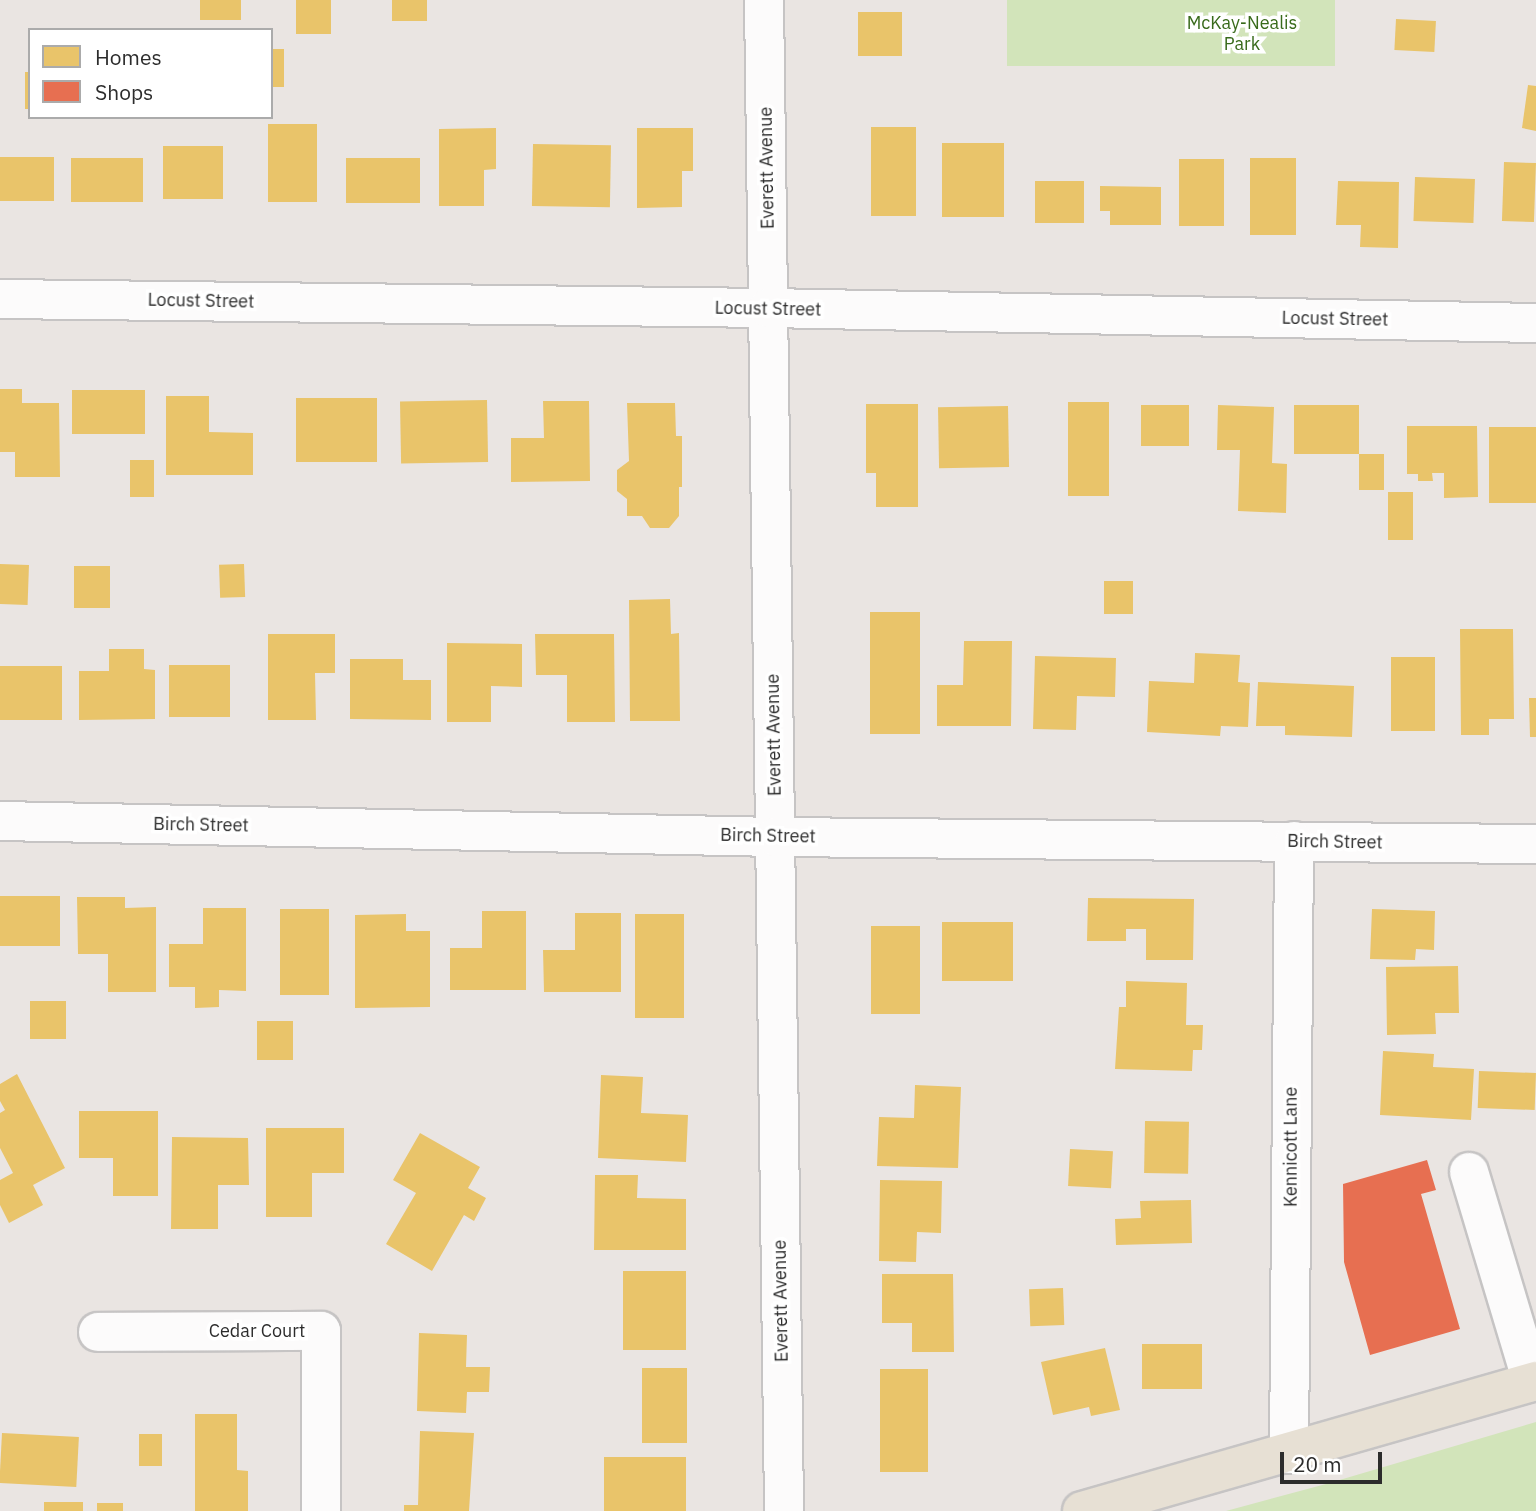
<!DOCTYPE html>
<html>
<head>
<meta charset="utf-8">
<style>
  body { margin:0 }
  #map { position:relative; width:1536px; height:1511px; overflow:hidden; background:#eae5e2; font-family:"IBM Plex Sans",sans-serif }
  div>[style] { position:absolute }
  .green>* { inset:0; background:#d2e4ba; transform-origin:0 0 }
  .homes>* { inset:0; background:#e9c46a; transform-origin:0 0 }
  .shops>* { inset:0; background:#e76f51 }
  .roads { filter:drop-shadow(2px 0 #c6c4c4) drop-shadow(-2px 0 #c6c4c4) drop-shadow(0 2px #c6c4c4) drop-shadow(0 -2px #c6c4c4) }
  .minor>* { height:38px; margin:-19px; padding:0 19px; transform-origin:19px; border-radius:19px; background:#fcfbfb }
  .major>* { height:38px; margin:-19px; padding:0 19px; transform-origin:19px; border-radius:19px; background:#e7e0d4 }
  span { translate:-50% -50%; white-space:nowrap; text-align:center; line-height:1.15; -webkit-text-stroke:7px #fff; paint-order:stroke }
  .park-label { font-size:18px; color:#386a1a }
  .street-label { font-size:18px; color:#2c2c2c }
  .legend { position:absolute; left:28px; top:28px; width:245px; height:91px; box-sizing:border-box; background:#fff; border:2px solid #ababab; margin:0; padding:9px 12px; list-style:none; font-size:21px; color:#2c2c2c }
  .legend li { display:flex; align-items:center; gap:14px; height:35px }
  .legend b { width:35px; border:2px solid #ababab }
  .scale { position:absolute; left:1280px; top:1452px; width:102px; height:32px; box-sizing:border-box; border:4px solid #2c2c2c; border-top:0; padding-left:9px; font-size:21px; line-height:24px; white-space:nowrap; color:#2c2c2c; -webkit-text-stroke:5px #fff; paint-order:stroke }
</style>
</head>
<body>
<div id="map">
  <div class="green">
    <i style="left:1007px;top:0;width:328px;height:66px"></i>
    <i style="clip-path:polygon(1536px 1422px,1536px 1511px,1226px 1511px,1326px 1484px)"></i>
  </div>
  <div class="homes">
    <i style="left:200px;top:0;width:41px;height:20px"></i>
    <i style="left:296px;top:0;width:35px;height:34px"></i>
    <i style="left:392px;top:0;width:35px;height:21px"></i>
    <i style="left:858px;top:12px;width:44px;height:44px"></i>
    <i style="left:1396px;top:19px;width:40px;height:31px;rotate:3deg"></i>
    <i style="left:271px;top:49px;width:13px;height:38px"></i>
    <i style="left:25px;top:72px;width:5px;height:37px"></i>
    <i style="clip-path:polygon(1528px 85px,1536px 86px,1536px 131px,1522px 128px)"></i>
    <i style="left:268px;top:124px;width:49px;height:78px"></i>
    <i style="left:871px;top:127px;width:45px;height:89px"></i>
    <i style="clip-path:polygon(496px 128px,496px 169px,484px 170px,484px 206px,439px 206px,439px 129px)"></i>
    <i style="clip-path:polygon(637px 128px,693px 128px,693px 171px,682px 171px,682px 207px,637px 208px)"></i>
    <i style="left:942px;top:143px;width:62px;height:74px"></i>
    <i style="left:533px;top:144px;width:78px;height:62px;rotate:1deg"></i>
    <i style="left:223px;top:146px;width:53px;height:60px;rotate:90deg"></i>
    <i style="left:0;top:157px;width:54px;height:44px"></i>
    <i style="left:71px;top:158px;width:72px;height:44px"></i>
    <i style="left:346px;top:158px;width:74px;height:45px"></i>
    <i style="left:1250px;top:158px;width:46px;height:77px"></i>
    <i style="left:1179px;top:159px;width:45px;height:67px"></i>
    <i style="left:1504px;top:162px;width:32px;height:59px;rotate:2deg"></i>
    <i style="left:1415px;top:177px;width:60px;height:44px;rotate:2deg"></i>
    <i style="left:1035px;top:181px;width:49px;height:42px"></i>
    <i style="clip-path:polygon(1338px 181px,1399px 182px,1398px 248px,1360px 247px,1361px 225px,1336px 225px)"></i>
    <i style="clip-path:polygon(1100px 186px,1161px 187px,1161px 225px,1110px 225px,1110px 211px,1100px 211px)"></i>
    <i style="clip-path:polygon(0 389px,22px 389px,22px 403px,59px 403px,60px 477px,15px 477px,15px 452px,0 452px)"></i>
    <i style="left:72px;top:390px;width:73px;height:44px"></i>
    <i style="clip-path:polygon(166px 396px,209px 396px,209px 432px,253px 433px,253px 475px,166px 475px)"></i>
    <i style="left:296px;top:398px;width:81px;height:64px"></i>
    <i style="left:487px;top:400px;width:62px;height:87px;rotate:89deg"></i>
    <i style="clip-path:polygon(543px 401px,589px 401px,590px 481px,511px 482px,511px 438px,544px 438px)"></i>
    <i style="left:1068px;top:402px;width:41px;height:94px"></i>
    <i style="clip-path:polygon(627px 403px,675px 403px,676px 436px,682px 436px,682px 487px,679px 487px,679px 516px,669px 528px,650px 528px,642px 516px,627px 516px,627px 499px,617px 491px,617px 470px,629px 461px)"></i>
    <i style="clip-path:polygon(866px 404px,918px 404px,918px 507px,876px 507px,876px 473px,866px 473px)"></i>
    <i style="left:1141px;top:405px;width:48px;height:41px"></i>
    <i style="clip-path:polygon(1218px 405px,1274px 407px,1272px 463px,1287px 464px,1286px 513px,1238px 511px,1240px 450px,1217px 450px)"></i>
    <i style="left:1294px;top:405px;width:65px;height:49px"></i>
    <i style="left:1008px;top:406px;width:61px;height:70px;rotate:89deg"></i>
    <i style="clip-path:polygon(1407px 426px,1477px 426px,1478px 497px,1444px 498px,1444px 473px,1432px 473px,1433px 481px,1418px 481px,1418px 474px,1407px 474px)"></i>
    <i style="left:1489px;top:427px;width:47px;height:76px"></i>
    <i style="left:1359px;top:454px;width:25px;height:36px"></i>
    <i style="left:130px;top:460px;width:24px;height:37px"></i>
    <i style="left:1388px;top:492px;width:25px;height:48px"></i>
    <i style="left:0;top:564px;width:29px;height:40px;rotate:2deg"></i>
    <i style="left:244px;top:564px;width:33px;height:25px;rotate:88deg"></i>
    <i style="left:74px;top:566px;width:36px;height:42px"></i>
    <i style="left:1104px;top:581px;width:29px;height:33px"></i>
    <i style="clip-path:polygon(670px 599px,671px 634px,679px 633px,680px 721px,630px 721px,629px 600px)"></i>
    <i style="left:870px;top:612px;width:50px;height:122px"></i>
    <i style="clip-path:polygon(1460px 629px,1513px 629px,1514px 719px,1489px 719px,1489px 735px,1461px 735px)"></i>
    <i style="clip-path:polygon(268px 634px,335px 634px,335px 673px,315px 673px,316px 720px,268px 720px)"></i>
    <i style="clip-path:polygon(535px 634px,614px 634px,615px 722px,567px 722px,567px 675px,536px 675px)"></i>
    <i style="clip-path:polygon(964px 641px,1012px 641px,1011px 726px,937px 726px,937px 685px,963px 685px)"></i>
    <i style="clip-path:polygon(447px 643px,522px 644px,522px 687px,491px 686px,491px 722px,447px 722px)"></i>
    <i style="clip-path:polygon(109px 649px,144px 649px,144px 669px,155px 670px,155px 719px,79px 720px,79px 671px,109px 671px)"></i>
    <i style="clip-path:polygon(1195px 653px,1240px 655px,1238px 682px,1250px 683px,1248px 727px,1221px 726px,1220px 736px,1147px 732px,1149px 681px,1194px 683px)"></i>
    <i style="clip-path:polygon(1035px 656px,1116px 658px,1115px 697px,1077px 696px,1076px 730px,1033px 729px)"></i>
    <i style="left:1391px;top:657px;width:44px;height:74px"></i>
    <i style="clip-path:polygon(350px 659px,403px 659px,403px 680px,431px 680px,431px 720px,350px 719px)"></i>
    <i style="left:169px;top:665px;width:61px;height:52px"></i>
    <i style="left:62px;top:666px;width:54px;height:62px;rotate:90deg"></i>
    <i style="clip-path:polygon(1258px 682px,1354px 686px,1352px 737px,1285px 735px,1285px 726px,1256px 726px)"></i>
    <i style="clip-path:polygon(1529px 698px,1536px 698px,1536px 737px,1530px 737px)"></i>
    <i style="left:0;top:896px;width:60px;height:50px"></i>
    <i style="clip-path:polygon(77px 897px,125px 897px,125px 908px,156px 907px,156px 992px,108px 992px,108px 954px,78px 954px)"></i>
    <i style="clip-path:polygon(1088px 898px,1194px 899px,1193px 960px,1146px 960px,1146px 929px,1126px 929px,1126px 941px,1087px 941px)"></i>
    <i style="clip-path:polygon(203px 908px,246px 908px,246px 991px,219px 990px,219px 1007px,195px 1008px,195px 987px,169px 987px,169px 944px,203px 944px)"></i>
    <i style="left:329px;top:909px;width:86px;height:49px;rotate:90deg"></i>
    <i style="clip-path:polygon(1372px 909px,1435px 911px,1434px 950px,1416px 949px,1415px 960px,1370px 959px)"></i>
    <i style="clip-path:polygon(482px 911px,526px 911px,526px 990px,450px 990px,450px 948px,482px 948px)"></i>
    <i style="clip-path:polygon(575px 913px,621px 913px,621px 992px,544px 992px,543px 950px,575px 950px)"></i>
    <i style="clip-path:polygon(406px 914px,406px 931px,430px 931px,430px 1007px,355px 1008px,355px 915px)"></i>
    <i style="left:635px;top:914px;width:49px;height:104px"></i>
    <i style="left:1013px;top:922px;width:59px;height:71px;rotate:90deg"></i>
    <i style="left:871px;top:926px;width:49px;height:88px"></i>
    <i style="clip-path:polygon(1458px 966px,1459px 1013px,1435px 1013px,1436px 1034px,1387px 1035px,1386px 967px)"></i>
    <i style="clip-path:polygon(1126px 981px,1187px 983px,1186px 1025px,1203px 1025px,1202px 1050px,1193px 1050px,1192px 1071px,1115px 1069px,1119px 1007px,1126px 1007px)"></i>
    <i style="left:30px;top:1001px;width:36px;height:38px"></i>
    <i style="left:257px;top:1021px;width:36px;height:39px"></i>
    <i style="clip-path:polygon(1383px 1051px,1434px 1054px,1433px 1067px,1474px 1069px,1471px 1120px,1380px 1115px)"></i>
    <i style="left:1479px;top:1071px;width:57px;height:37px;rotate:2deg"></i>
    <i style="clip-path:polygon(17px 1074px,65px 1168px,33px 1185px,43px 1205px,9px 1223px,0 1205px,0 1180px,13px 1173px,0 1148px,0 1113px,5px 1110px,0 1101px,0 1084px)"></i>
    <i style="clip-path:polygon(601px 1075px,643px 1077px,641px 1113px,688px 1115px,686px 1162px,598px 1158px)"></i>
    <i style="clip-path:polygon(915px 1085px,961px 1087px,958px 1168px,877px 1166px,879px 1117px,914px 1118px)"></i>
    <i style="clip-path:polygon(79px 1111px,158px 1111px,158px 1196px,113px 1196px,113px 1158px,79px 1158px)"></i>
    <i style="left:1145px;top:1121px;width:44px;height:52px;rotate:1deg"></i>
    <i style="clip-path:polygon(266px 1128px,344px 1128px,344px 1173px,312px 1173px,312px 1217px,266px 1217px)"></i>
    <i style="clip-path:polygon(420px 1133px,480px 1167px,468px 1188px,486px 1198px,474px 1221px,464px 1215px,432px 1271px,386px 1244px,416px 1193px,393px 1180px)"></i>
    <i style="clip-path:polygon(172px 1137px,248px 1138px,249px 1185px,218px 1185px,218px 1229px,171px 1229px)"></i>
    <i style="left:1070px;top:1149px;width:43px;height:37px;rotate:3deg"></i>
    <i style="clip-path:polygon(595px 1175px,638px 1175px,637px 1198px,686px 1199px,686px 1250px,594px 1250px)"></i>
    <i style="clip-path:polygon(880px 1180px,942px 1181px,941px 1233px,917px 1232px,916px 1262px,879px 1261px)"></i>
    <i style="clip-path:polygon(1191px 1200px,1192px 1243px,1116px 1245px,1115px 1219px,1141px 1218px,1140px 1201px)"></i>
    <i style="left:686px;top:1271px;width:79px;height:63px;rotate:90deg"></i>
    <i style="clip-path:polygon(882px 1274px,953px 1274px,954px 1352px,912px 1352px,912px 1323px,882px 1323px)"></i>
    <i style="left:1063px;top:1288px;width:37px;height:34px;rotate:88deg"></i>
    <i style="clip-path:polygon(419px 1333px,467px 1335px,466px 1367px,490px 1367px,489px 1392px,467px 1392px,466px 1413px,417px 1411px)"></i>
    <i style="left:1142px;top:1344px;width:60px;height:45px"></i>
    <i style="clip-path:polygon(1105px 1348px,1120px 1410px,1091px 1416px,1089px 1407px,1053px 1415px,1041px 1362px)"></i>
    <i style="left:642px;top:1368px;width:45px;height:75px"></i>
    <i style="left:880px;top:1369px;width:48px;height:103px"></i>
    <i style="clip-path:polygon(195px 1414px,237px 1414px,237px 1470px,248px 1471px,248px 1511px,195px 1511px)"></i>
    <i style="clip-path:polygon(420px 1431px,474px 1433px,469px 1511px,404px 1511px,404px 1505px,418px 1505px)"></i>
    <i style="left:2px;top:1433px;width:77px;height:50px;rotate:3deg"></i>
    <i style="left:139px;top:1434px;width:23px;height:32px"></i>
    <i style="left:604px;top:1457px;width:82px;height:54px"></i>
    <i style="left:83px;top:1502px;width:9px;height:39px;rotate:90deg"></i>
    <i style="left:97px;top:1503px;width:26px;height:8px"></i>
  </div>
  <div class="shops">
    <i style="clip-path:polygon(1427px 1160px,1436px 1190px,1421px 1194px,1460px 1329px,1370px 1355px,1344px 1262px,1343px 1184px)"></i>
  </div>
  <div class="roads">
    <div class="minor">
      <i style="left:764px;top:0;width:1511px;rotate:89.24deg"></i>
      <i style="left:0;top:299px;width:768px;rotate:0.67deg"></i>
      <i style="left:768px;top:308px;width:768px;rotate:1.12deg"></i>
      <i style="left:0;top:821px;width:775px;rotate:1.18deg"></i>
      <i style="left:775px;top:837px;width:761px;rotate:0.53deg"></i>
      <i style="left:1469px;top:1172px;width:219px;rotate:73.3deg"></i>
      <i style="left:98px;top:1332px;width:223px;rotate:-0.3deg"></i>
      <i style="left:321px;top:1331px;width:180px;rotate:90deg"></i>
      <i style="left:1289px;top:1454px;width:613px;rotate:-89.53deg"></i>
    </div>
    <div class="major">
      <i style="left:1082px;top:1511px;width:472px;rotate:-16deg"></i>
    </div>
  </div>
  <div class="park-label">
    <span style="left:1242px;top:34px">McKay-Nealis<br>Park</span>
  </div>
  <div class="street-label">
    <span style="left:767px;top:168px;rotate:-91deg">Everett Avenue</span>
    <span style="left:201px;top:301px;rotate:1deg">Locust Street</span>
    <span style="left:768px;top:309px;rotate:1deg">Locust Street</span>
    <span style="left:1335px;top:319px;rotate:1deg">Locust Street</span>
    <span style="left:774px;top:735px;rotate:-91deg">Everett Avenue</span>
    <span style="left:201px;top:825px;rotate:1deg">Birch Street</span>
    <span style="left:768px;top:836px;rotate:1deg">Birch Street</span>
    <span style="left:1335px;top:842px;rotate:1deg">Birch Street</span>
    <span style="left:1291px;top:1147px;rotate:-90deg">Kennicott Lane</span>
    <span style="left:781px;top:1301px;rotate:-91deg">Everett Avenue</span>
    <span style="left:257px;top:1331px">Cedar Court</span>
  </div>
  <ul class="legend">
  <li><b style="height:19px;background:#e9c46a"></b>Homes</li>
  <li><b style="height:19px;background:#e76f51"></b>Shops</li>
  </ul>
  <div class="scale">20 m</div>
</div>
</body>
</html>
